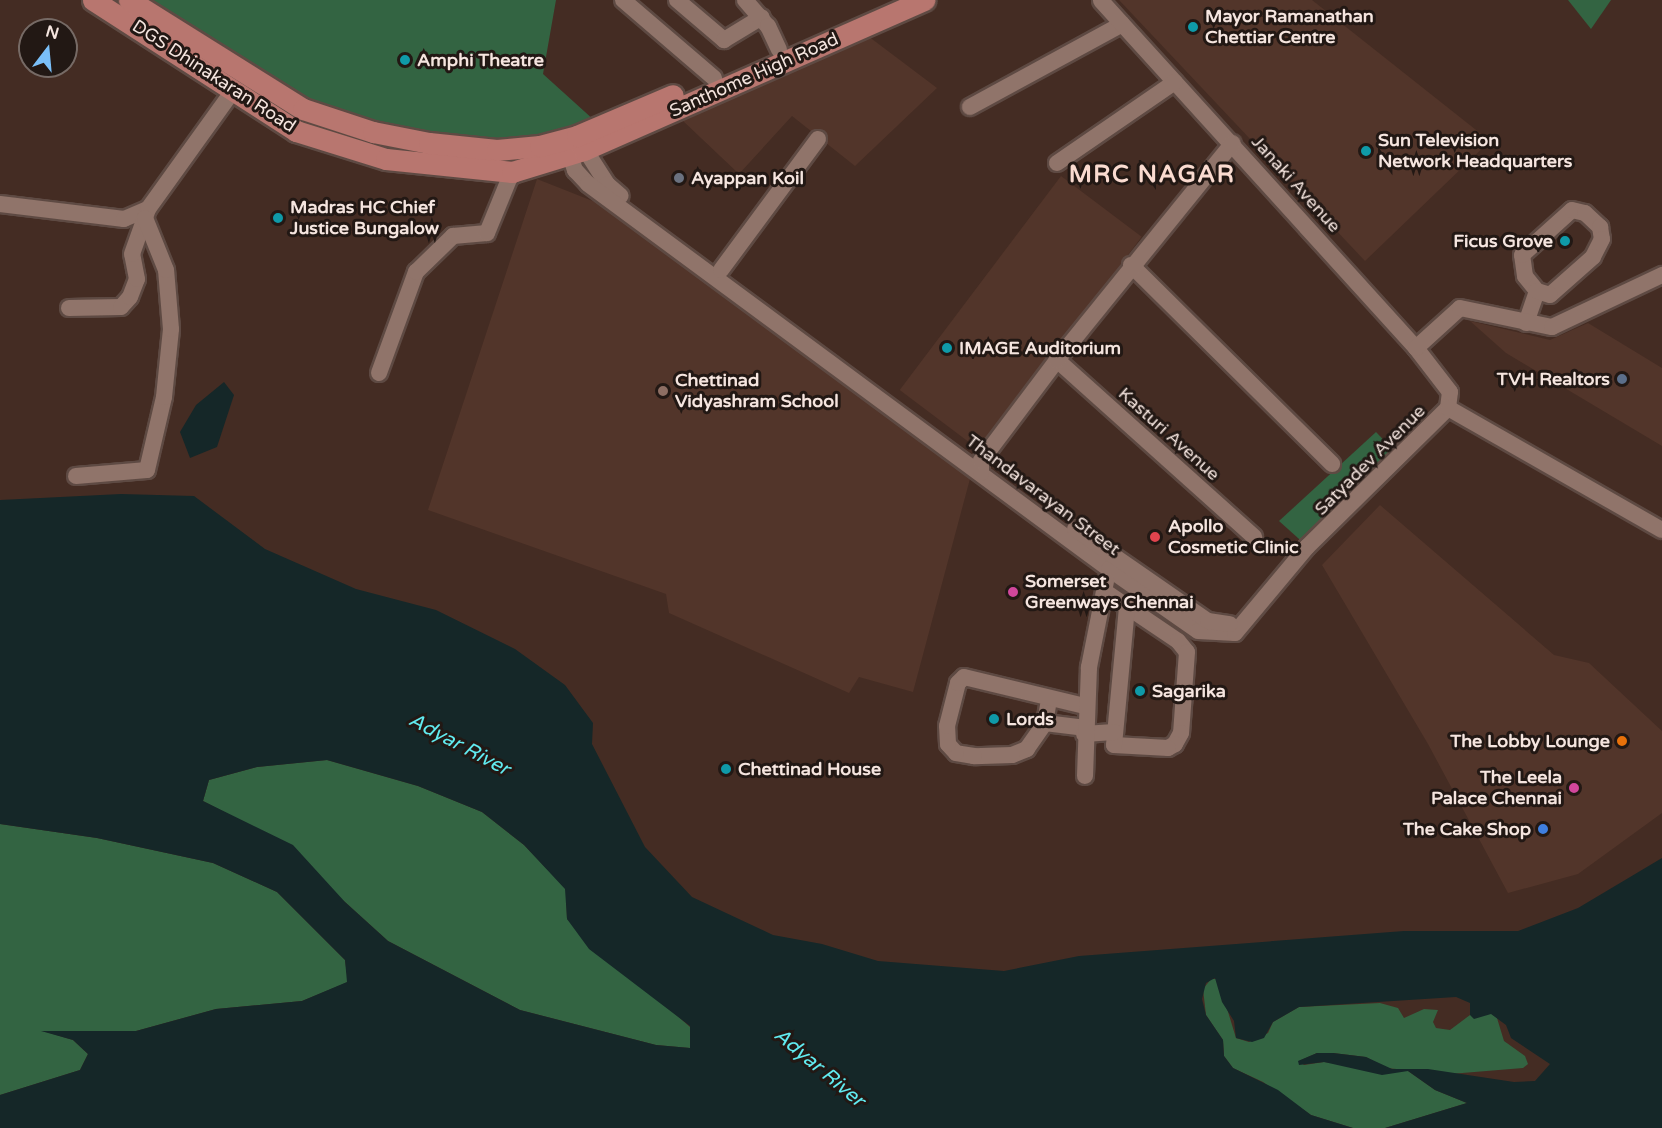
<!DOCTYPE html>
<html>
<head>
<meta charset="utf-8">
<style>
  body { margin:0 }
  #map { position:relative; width:1662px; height:1128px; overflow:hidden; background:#442c23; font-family:"Varela Round",sans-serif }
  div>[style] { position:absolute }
  .built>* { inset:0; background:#52352a; transform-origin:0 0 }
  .green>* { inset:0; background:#336442 }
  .water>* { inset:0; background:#152728 }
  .roads { filter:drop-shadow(2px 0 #5e4a43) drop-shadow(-2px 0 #5e4a43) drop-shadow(0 2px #5e4a43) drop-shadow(0 -2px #5e4a43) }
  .minor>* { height:16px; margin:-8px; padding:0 8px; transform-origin:8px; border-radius:8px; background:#90746a }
  .major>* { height:21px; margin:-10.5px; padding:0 10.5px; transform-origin:10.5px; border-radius:10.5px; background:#b8766f }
  .dots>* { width:16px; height:16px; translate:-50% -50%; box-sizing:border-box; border:3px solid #221814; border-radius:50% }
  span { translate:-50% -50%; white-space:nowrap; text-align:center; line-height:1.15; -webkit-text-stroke:6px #221814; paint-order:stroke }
  .poi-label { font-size:18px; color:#f5e5df; font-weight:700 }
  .left { translate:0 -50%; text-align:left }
  .right { translate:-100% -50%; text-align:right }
  .street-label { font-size:18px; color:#f5e5df }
  .water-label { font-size:20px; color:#61ebf0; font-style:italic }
  .district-label { font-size:24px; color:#fadbd0; font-weight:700; letter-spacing:1.5px }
  .north { position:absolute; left:18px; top:18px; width:60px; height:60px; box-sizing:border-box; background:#221814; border:2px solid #766a65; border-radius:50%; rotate:16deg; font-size:16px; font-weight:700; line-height:24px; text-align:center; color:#f5e5df }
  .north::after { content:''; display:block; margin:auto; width:21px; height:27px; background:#7abff8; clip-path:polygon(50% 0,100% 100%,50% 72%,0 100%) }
</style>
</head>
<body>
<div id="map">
  <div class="built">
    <i style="clip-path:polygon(1119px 0,1312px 0,1490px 141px,1365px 261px)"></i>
    <i style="clip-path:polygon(864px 33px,937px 88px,855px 166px,792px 116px,739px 174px,682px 120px)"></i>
    <i style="left:1061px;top:176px;width:101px;height:268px;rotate:37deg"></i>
    <i style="clip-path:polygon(537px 179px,613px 209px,971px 475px,913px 692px,859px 677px,849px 693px,669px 613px,666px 594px,428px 510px)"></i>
    <i style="clip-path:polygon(1470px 321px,1550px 340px,1588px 323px,1662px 368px,1662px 446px,1506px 353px)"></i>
    <i style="clip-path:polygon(1380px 505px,1554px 655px,1589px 663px,1662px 731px,1662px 813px,1578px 874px,1508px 893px,1428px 744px,1322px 565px)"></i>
  </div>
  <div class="green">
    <i style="clip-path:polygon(142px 0,556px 0,543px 74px,595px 121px,544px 138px,488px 140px,369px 125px,303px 100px)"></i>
    <i style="clip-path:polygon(1568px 0,1611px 0,1591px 29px)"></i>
    <i style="clip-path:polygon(1376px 432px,1398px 455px,1308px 547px,1279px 521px)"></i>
    <i style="clip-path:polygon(327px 760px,418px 786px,482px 812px,524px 845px,566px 889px,567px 919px,690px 1027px,690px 1048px,656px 1045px,520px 1010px,388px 941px,345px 902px,228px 814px,203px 801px,209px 780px,257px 767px)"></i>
    <i style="clip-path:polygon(0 824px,97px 838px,213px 863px,277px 892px,345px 960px,348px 982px,302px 1001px,216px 1009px,136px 1031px,43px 1031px,73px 1040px,88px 1054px,80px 1070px,0 1095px)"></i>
    <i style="clip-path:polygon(1211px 979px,1218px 979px,1236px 1038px,1249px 1042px,1268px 1033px,1273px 1022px,1299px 1007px,1380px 1003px,1398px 1008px,1404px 1018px,1424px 1009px,1438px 1010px,1433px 1022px,1436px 1028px,1450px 1030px,1470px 1015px,1491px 1013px,1497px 1018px,1504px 1041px,1525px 1056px,1528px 1064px,1523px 1068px,1450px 1074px,1386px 1068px,1366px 1057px,1333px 1053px,1317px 1053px,1299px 1061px,1304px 1065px,1324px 1062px,1408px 1071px,1435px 1090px,1467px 1103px,1385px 1128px,1353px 1128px,1311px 1115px,1263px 1082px,1233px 1068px,1224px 1056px,1223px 1040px,1206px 1015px,1203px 989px)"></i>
  </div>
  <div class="water">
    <i style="clip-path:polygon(224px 382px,234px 395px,217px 447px,190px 458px,180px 432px,196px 405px)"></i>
    <i style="clip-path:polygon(evenodd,121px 494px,194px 496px,265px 549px,356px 589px,436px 610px,515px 649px,565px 685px,593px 723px,592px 744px,645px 847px,692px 897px,773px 935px,822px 944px,878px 961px,1004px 971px,1079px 956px,1404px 931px,1518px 931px,1578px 908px,1662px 858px,1662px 1128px,1385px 1128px,1467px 1103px,1435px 1090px,1408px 1071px,1382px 1075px,1324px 1062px,1299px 1065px,1298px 1061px,1317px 1053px,1333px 1053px,1366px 1057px,1392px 1069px,1428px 1069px,1514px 1082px,1535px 1081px,1550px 1064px,1511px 1038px,1506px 1025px,1491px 1014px,1474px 1019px,1470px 1015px,1470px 1003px,1456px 997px,1299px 1007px,1273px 1022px,1264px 1038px,1252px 1042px,1236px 1038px,1234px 1021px,1222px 1002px,1215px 978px,1206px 983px,1202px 999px,1206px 1015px,1223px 1040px,1224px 1056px,1233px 1068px,1278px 1090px,1311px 1115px,1353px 1128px,0 1128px,0 1095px,80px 1070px,88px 1054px,73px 1040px,41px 1031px,136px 1031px,216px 1009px,302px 1001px,347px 982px,345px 960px,277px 892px,213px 863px,97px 838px,0 824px,0 500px,121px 494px,327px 760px,418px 786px,482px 812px,524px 845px,565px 889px,567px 919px,589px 949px,690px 1026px,690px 1048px,656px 1045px,520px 1010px,388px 941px,345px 902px,293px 845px,203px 801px,209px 780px,257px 767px,327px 760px)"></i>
  </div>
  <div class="roads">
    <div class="minor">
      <i style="left:623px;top:0;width:120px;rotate:40.6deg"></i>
      <i style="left:677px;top:0;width:62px;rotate:40.4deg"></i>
      <i style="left:724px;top:40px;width:44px;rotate:-31.2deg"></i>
      <i style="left:745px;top:0;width:35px;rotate:49deg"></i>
      <i style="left:768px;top:26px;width:26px;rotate:65deg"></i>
      <i style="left:970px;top:107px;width:173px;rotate:-28.6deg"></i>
      <i style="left:579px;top:140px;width:52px;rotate:57.5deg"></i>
      <i style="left:607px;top:184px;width:18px;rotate:41deg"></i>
      <i style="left:566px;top:144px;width:28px;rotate:71deg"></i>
      <i style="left:575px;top:170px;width:19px;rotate:47deg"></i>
      <i style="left:588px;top:184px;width:648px;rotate:36.46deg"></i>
      <i style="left:1109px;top:569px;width:108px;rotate:34.9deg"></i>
      <i style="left:1198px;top:631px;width:37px;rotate:3deg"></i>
      <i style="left:1235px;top:633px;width:112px;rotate:-50.1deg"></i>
      <i style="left:1307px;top:547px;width:198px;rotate:-44.6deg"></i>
      <i style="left:1448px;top:408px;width:16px;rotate:-83deg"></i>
      <i style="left:1450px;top:392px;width:56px;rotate:-127.7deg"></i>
      <i style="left:1416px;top:348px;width:469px;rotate:-132.2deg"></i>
      <i style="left:1057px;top:163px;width:143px;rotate:-34.5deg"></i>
      <i style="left:0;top:204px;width:125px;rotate:6.9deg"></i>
      <i style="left:124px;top:219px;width:26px;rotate:-23deg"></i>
      <i style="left:1131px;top:265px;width:283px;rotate:44.7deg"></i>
      <i style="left:721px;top:270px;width:163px;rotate:-53.5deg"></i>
      <i style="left:69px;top:308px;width:52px;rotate:-1.1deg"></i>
      <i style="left:121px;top:307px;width:13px;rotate:-48deg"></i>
      <i style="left:130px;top:297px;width:19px;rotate:-69deg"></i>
      <i style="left:137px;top:279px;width:25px;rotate:-101deg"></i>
      <i style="left:132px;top:254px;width:48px;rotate:-70.4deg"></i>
      <i style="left:148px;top:209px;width:144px;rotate:-54.3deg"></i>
      <i style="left:1526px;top:323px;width:34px;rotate:-71deg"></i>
      <i style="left:1537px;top:291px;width:19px;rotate:-129deg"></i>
      <i style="left:1525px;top:276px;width:21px;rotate:-98deg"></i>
      <i style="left:1522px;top:255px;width:67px;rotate:-42deg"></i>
      <i style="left:1572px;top:210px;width:13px;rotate:13deg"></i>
      <i style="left:1585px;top:213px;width:21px;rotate:43deg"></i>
      <i style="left:1600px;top:227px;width:12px;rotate:81deg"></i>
      <i style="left:1602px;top:239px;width:20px;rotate:117deg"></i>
      <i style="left:1593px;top:257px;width:57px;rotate:138.5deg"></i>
      <i style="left:1550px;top:295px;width:14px;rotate:-163deg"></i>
      <i style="left:1416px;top:348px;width:59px;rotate:-42.3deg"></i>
      <i style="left:1460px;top:308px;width:94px;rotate:11.7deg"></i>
      <i style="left:1552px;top:327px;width:122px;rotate:-25.3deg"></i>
      <i style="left:1057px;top:360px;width:265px;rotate:41.9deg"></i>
      <i style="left:379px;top:373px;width:108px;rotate:-69.9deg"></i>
      <i style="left:416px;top:272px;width:52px;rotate:-44.2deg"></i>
      <i style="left:453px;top:236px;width:34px;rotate:-5deg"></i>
      <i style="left:487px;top:233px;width:66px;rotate:-67.7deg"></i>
      <i style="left:1448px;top:408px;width:246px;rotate:29.7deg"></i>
      <i style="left:981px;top:473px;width:12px;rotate:-90deg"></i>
      <i style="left:981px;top:461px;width:126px;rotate:-53deg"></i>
      <i style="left:1057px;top:360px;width:279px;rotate:-51deg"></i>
      <i style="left:76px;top:476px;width:71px;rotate:-4.8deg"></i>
      <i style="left:147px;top:470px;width:75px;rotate:-76.9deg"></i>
      <i style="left:164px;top:397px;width:68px;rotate:-84.1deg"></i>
      <i style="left:171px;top:329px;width:59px;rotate:-94.8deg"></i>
      <i style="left:166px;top:270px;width:56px;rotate:-112deg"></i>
      <i style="left:1075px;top:529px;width:162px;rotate:34.7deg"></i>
      <i style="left:1208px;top:621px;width:22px;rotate:8deg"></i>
      <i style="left:1104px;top:591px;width:89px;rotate:34deg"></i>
      <i style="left:1178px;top:641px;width:14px;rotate:51deg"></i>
      <i style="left:1187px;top:652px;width:81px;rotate:94.2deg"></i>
      <i style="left:1181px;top:733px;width:13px;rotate:119deg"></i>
      <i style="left:1175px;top:744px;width:8px;rotate:150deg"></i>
      <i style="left:1168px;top:748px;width:54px;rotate:-176.8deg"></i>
      <i style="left:1114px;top:745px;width:138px;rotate:-84.6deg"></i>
      <i style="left:1049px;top:700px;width:23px;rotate:100deg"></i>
      <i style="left:1045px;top:723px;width:32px;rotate:125deg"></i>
      <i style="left:1027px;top:749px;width:16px;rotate:158deg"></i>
      <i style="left:1012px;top:755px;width:38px;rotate:178deg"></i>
      <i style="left:974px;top:756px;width:18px;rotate:-171deg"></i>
      <i style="left:956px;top:753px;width:12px;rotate:-132deg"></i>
      <i style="left:948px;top:744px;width:18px;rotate:-93deg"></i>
      <i style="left:947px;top:726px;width:44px;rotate:-75.7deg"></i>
      <i style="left:958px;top:683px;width:8px;rotate:-45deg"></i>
      <i style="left:964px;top:677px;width:124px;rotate:13.5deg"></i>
      <i style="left:1045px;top:723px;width:39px;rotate:7deg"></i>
      <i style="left:1084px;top:734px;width:30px;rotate:-4deg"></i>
      <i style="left:1085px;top:776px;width:109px;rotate:-87.9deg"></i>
      <i style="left:1089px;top:667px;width:88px;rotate:-78.8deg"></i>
    </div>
    <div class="major">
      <i style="left:93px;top:0;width:242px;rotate:32.8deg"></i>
      <i style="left:296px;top:131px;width:94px;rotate:17.3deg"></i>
      <i style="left:386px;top:159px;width:127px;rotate:5.9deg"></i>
      <i style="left:512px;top:172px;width:75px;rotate:-17deg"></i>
      <i style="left:584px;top:150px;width:372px;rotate:-23.8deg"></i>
      <i style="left:129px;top:0;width:205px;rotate:32.1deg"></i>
      <i style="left:303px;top:109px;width:74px;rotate:18.2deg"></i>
      <i style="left:373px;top:132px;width:57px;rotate:11.1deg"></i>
      <i style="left:429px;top:143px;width:68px;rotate:5.9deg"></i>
      <i style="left:497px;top:150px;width:43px;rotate:-5.3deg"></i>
      <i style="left:540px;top:146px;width:38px;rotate:-15deg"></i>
      <i style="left:577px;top:136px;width:104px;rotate:-23.1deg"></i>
    </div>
  </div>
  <div class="dots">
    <i style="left:1193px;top:27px;background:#0f9aa8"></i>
    <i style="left:405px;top:60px;background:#0f9aa8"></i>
    <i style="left:1366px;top:151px;background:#0f9aa8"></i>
    <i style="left:679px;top:178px;background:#6b7280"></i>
    <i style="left:278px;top:218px;background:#0f9aa8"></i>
    <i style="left:1565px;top:241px;background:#0f9aa8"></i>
    <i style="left:947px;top:348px;background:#0f9aa8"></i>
    <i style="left:1622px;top:379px;background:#5c6f8a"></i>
    <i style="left:663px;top:391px;background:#8d6e63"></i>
    <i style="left:1155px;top:537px;background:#e0444e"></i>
    <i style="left:1013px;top:592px;background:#d1479c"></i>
    <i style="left:1140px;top:691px;background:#0f9aa8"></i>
    <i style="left:994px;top:719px;background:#0f9aa8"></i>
    <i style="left:1622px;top:741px;background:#e8710a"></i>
    <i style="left:726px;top:769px;background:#0f9aa8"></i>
    <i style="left:1574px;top:788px;background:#d1479c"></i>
    <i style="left:1543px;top:829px;background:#3f7fe0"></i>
  </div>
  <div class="poi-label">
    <span class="left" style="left:1205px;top:27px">Mayor Ramanathan<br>Chettiar Centre</span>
    <span class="left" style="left:417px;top:60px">Amphi Theatre</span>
    <span class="left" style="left:1378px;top:151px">Sun Television<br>Network Headquarters</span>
    <span class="left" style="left:691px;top:178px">Ayappan Koil</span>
    <span class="left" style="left:290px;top:218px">Madras HC Chief<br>Justice Bungalow</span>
    <span class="right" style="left:1553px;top:241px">Ficus Grove</span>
    <span class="left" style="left:959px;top:348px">IMAGE Auditorium</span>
    <span class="right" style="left:1610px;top:379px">TVH Realtors</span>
    <span class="left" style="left:675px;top:391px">Chettinad<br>Vidyashram School</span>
    <span class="left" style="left:1168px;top:537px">Apollo<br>Cosmetic Clinic</span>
    <span class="left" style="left:1025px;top:592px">Somerset<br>Greenways Chennai</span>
    <span class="left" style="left:1152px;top:691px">Sagarika</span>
    <span class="left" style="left:1006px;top:719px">Lords</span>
    <span class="right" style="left:1610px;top:741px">The Lobby Lounge</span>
    <span class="left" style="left:738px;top:769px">Chettinad House</span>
    <span class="right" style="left:1562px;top:788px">The Leela<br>Palace Chennai</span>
    <span class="right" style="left:1531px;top:829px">The Cake Shop</span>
  </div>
  <div class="street-label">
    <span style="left:754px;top:75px;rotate:-24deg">Santhome High Road</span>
    <span style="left:214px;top:76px;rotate:33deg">DGS Dhinakaran Road</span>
    <span style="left:1296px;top:184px;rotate:48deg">Janaki Avenue</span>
    <span style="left:1169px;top:434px;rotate:42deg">Kasturi Avenue</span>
    <span style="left:1370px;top:460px;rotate:-45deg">Satyadev Avenue</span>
    <span style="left:1043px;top:495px;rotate:37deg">Thandavarayan Street</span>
  </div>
  <div class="water-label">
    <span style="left:459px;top:745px;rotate:28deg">Adyar River</span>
    <span style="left:819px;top:1068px;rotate:40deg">Adyar River</span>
  </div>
  <div class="district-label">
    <span style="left:1152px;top:175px">MRC NAGAR</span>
  </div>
  <div class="north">N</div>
</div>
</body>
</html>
